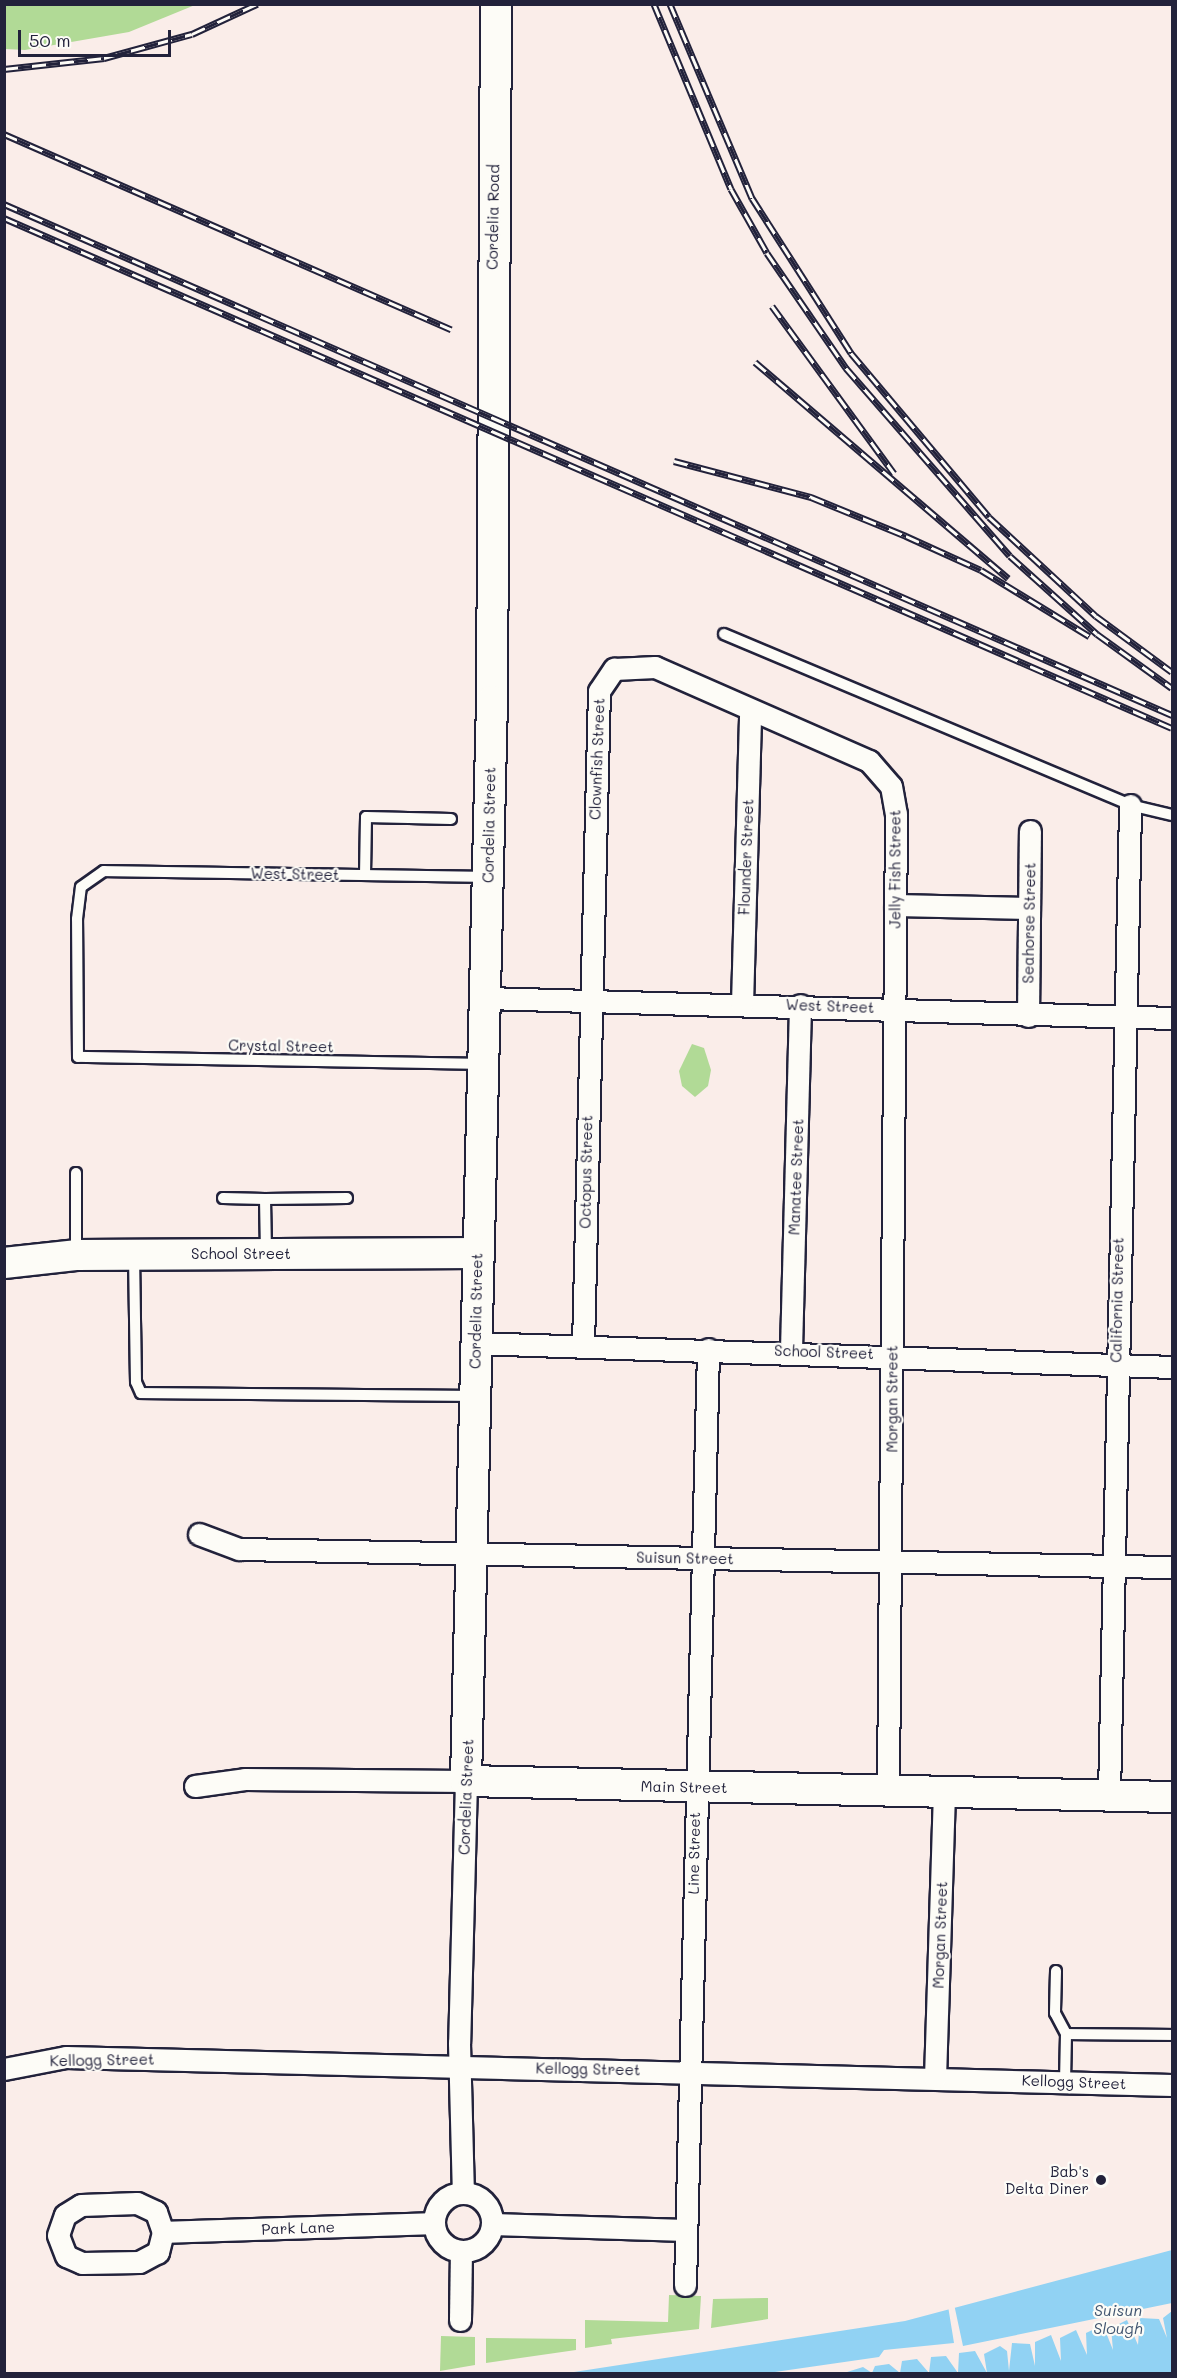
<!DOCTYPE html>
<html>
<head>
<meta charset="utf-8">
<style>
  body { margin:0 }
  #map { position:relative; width:1177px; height:2378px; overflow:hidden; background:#faede9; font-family:Mali,sans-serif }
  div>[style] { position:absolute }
  .green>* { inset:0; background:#b1da96 }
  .water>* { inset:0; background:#91d2f3 }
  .pier>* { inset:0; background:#faede9 }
  .roads { filter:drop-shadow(2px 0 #22223b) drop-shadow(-2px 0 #22223b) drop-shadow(0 2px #22223b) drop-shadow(0 -2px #22223b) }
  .lane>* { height:10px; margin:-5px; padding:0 5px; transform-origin:5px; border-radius:5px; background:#fdfcf7 }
  .street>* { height:21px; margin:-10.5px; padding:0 10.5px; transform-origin:10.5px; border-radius:10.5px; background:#fdfcf7 }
  .street>.ring { margin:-10.5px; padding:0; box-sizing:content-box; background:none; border:21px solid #fdfcf7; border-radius:50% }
  .secondary>* { height:30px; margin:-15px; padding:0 15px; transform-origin:15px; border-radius:15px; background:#fdfcf7 }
  .rail>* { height:7px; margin-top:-3.5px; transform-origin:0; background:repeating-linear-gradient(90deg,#fdfcf7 0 14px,#22223b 0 28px); box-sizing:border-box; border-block:2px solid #22223b }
  .dots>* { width:16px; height:16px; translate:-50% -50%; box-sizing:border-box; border:3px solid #fdfcf7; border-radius:50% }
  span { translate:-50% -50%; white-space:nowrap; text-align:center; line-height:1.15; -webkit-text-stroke:4.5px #fdfcf7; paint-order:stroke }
  .street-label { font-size:15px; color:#22223b }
  .poi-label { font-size:15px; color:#22223b }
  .right { translate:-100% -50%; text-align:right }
  .water-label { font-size:16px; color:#435772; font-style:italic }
  .frame { position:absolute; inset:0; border:6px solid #22223b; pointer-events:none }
  .scale { position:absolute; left:18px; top:30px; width:153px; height:27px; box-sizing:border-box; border:3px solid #22223b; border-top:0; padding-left:8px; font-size:18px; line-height:21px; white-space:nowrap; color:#22223b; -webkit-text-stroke:4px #fdfcf7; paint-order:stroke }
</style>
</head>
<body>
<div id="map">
  <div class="green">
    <i style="clip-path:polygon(5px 4px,195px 4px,195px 5px,129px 32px,25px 50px,5px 49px)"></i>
    <i style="clip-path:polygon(692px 1044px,704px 1048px,711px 1070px,708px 1086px,695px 1097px,682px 1086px,679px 1071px)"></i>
    <i style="clip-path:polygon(669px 2295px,701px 2296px,699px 2329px,611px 2339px,612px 2344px,585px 2348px,585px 2320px,668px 2322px)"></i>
    <i style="clip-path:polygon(768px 2298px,768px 2319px,711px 2328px,713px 2299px)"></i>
    <i style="clip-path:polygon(441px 2336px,475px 2337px,475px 2365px,440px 2371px)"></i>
    <i style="clip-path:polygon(486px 2338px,576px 2339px,576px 2350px,486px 2363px)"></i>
  </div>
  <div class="water">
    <i style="clip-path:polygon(1172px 2250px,1172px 2373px,561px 2374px,905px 2321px)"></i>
  </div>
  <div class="pier">
    <i style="clip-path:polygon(1172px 2303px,1172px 2311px,1163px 2318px,1167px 2338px,1159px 2319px,1140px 2318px,1138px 2345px,1127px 2320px,1111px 2328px,1113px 2350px,1103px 2325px,1086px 2333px,1087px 2355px,1076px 2330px,1060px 2338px,1061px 2361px,1051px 2335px,1035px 2342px,1035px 2366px,1030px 2344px,1012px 2343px,1009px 2371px,1007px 2351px,1000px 2346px,984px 2354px,987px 2373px,975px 2351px,959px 2353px,958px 2373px,946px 2356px,931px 2357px,929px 2373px,917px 2359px,902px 2361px,900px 2373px,889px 2364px,875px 2366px,872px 2373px,863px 2367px,844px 2373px,768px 2373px,879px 2357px,884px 2350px,954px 2343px,948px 2306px,954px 2304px,963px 2346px)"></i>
  </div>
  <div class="roads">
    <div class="lane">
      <i style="left:724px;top:634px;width:441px;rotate:22.8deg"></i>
      <i style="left:1130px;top:805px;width:43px;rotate:13.4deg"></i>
      <i style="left:365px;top:875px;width:58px;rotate:-89deg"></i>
      <i style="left:366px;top:817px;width:85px;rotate:1.3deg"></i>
      <i style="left:482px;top:1064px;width:404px;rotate:-179deg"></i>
      <i style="left:78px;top:1057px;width:138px;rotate:-90.4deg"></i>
      <i style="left:77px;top:919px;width:32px;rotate:-83deg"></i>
      <i style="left:81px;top:887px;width:28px;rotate:-35deg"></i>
      <i style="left:104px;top:871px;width:383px;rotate:0.9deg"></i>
      <i style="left:76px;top:1173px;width:81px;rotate:90deg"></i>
      <i style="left:223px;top:1198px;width:42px;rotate:1.4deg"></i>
      <i style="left:265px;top:1199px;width:52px;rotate:88.9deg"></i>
      <i style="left:265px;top:1199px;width:82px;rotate:-0.7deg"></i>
      <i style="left:134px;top:1255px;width:127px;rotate:89.1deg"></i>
      <i style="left:136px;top:1382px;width:12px;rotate:66deg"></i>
      <i style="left:141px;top:1393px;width:332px;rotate:0.5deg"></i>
      <i style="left:1056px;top:1971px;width:42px;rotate:91.4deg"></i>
      <i style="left:1055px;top:2013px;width:24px;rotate:62deg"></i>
      <i style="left:1066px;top:2034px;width:47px;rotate:91.2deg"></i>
      <i style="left:1066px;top:2034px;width:106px;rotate:0.5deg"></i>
    </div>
    <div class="street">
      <i style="left:895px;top:905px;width:134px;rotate:1.3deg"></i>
      <i style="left:486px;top:998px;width:686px;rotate:1.67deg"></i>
      <i style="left:742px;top:1004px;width:294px;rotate:-88.4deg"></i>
      <i style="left:1028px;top:1016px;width:185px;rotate:-89.4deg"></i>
      <i style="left:475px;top:1343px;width:697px;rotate:1.97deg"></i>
      <i style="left:583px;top:1345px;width:654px;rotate:-88.6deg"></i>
      <i style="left:599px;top:691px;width:27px;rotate:-56deg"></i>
      <i style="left:614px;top:669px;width:41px;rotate:-2.8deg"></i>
      <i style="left:655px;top:667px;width:234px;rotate:23.7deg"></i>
      <i style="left:869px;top:761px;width:33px;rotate:49deg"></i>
      <i style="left:891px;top:786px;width:28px;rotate:80deg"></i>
      <i style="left:896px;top:814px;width:976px;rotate:90.47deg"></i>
      <i style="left:791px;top:1350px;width:345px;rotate:-88.5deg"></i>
      <i style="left:199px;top:1534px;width:43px;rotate:20.6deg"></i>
      <i style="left:239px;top:1549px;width:933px;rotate:1.11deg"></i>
      <i style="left:195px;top:1786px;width:50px;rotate:-8deg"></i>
      <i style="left:245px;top:1779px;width:221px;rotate:0.5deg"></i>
      <i style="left:466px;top:1781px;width:262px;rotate:91.5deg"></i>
      <i style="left:459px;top:2043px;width:150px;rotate:88.5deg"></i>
      <i style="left:1109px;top:1795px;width:990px;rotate:-88.78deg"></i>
      <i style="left:4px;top:2069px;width:63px;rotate:-11deg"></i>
      <i style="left:66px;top:2057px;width:1106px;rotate:1.45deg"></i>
      <i style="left:935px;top:2078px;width:287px;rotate:-88.2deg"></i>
      <i class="ring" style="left:434px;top:2193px;width:37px;height:37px"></i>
      <i style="left:137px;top:2203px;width:21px;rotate:25deg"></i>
      <i style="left:156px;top:2212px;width:21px;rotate:71deg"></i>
      <i style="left:163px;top:2232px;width:21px;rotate:104deg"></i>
      <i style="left:158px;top:2252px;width:21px;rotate:152deg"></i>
      <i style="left:139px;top:2262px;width:57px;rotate:179deg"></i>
      <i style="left:82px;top:2263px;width:17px;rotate:-156deg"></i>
      <i style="left:66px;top:2256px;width:22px;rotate:-111deg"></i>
      <i style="left:58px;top:2235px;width:21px;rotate:-71deg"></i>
      <i style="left:65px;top:2215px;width:19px;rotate:-32deg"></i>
      <i style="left:81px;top:2205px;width:56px;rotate:-2deg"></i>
      <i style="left:492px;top:2224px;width:194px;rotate:1.8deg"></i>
      <i style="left:163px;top:2232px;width:271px;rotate:-1.9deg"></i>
      <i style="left:685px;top:2285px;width:936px;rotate:-88.59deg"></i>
      <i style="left:460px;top:2320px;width:69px;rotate:-89.2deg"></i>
    </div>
    <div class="secondary">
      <i style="left:496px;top:4px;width:697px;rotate:90.33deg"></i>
      <i style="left:492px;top:701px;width:1080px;rotate:91.38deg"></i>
      <i style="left:466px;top:1781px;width:706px;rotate:1.3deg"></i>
      <i style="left:4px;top:1263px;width:72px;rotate:-6.3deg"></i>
      <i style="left:76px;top:1255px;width:402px;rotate:-0.3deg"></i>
    </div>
  </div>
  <div class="rail">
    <i style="left:654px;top:4px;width:200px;rotate:67.4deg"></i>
    <i style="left:731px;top:189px;width:73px;rotate:60.6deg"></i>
    <i style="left:767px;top:253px;width:140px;rotate:55.5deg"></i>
    <i style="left:846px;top:368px;width:249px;rotate:48.9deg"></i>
    <i style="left:1010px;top:556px;width:117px;rotate:41.9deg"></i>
    <i style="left:1097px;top:634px;width:92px;rotate:35.8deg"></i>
    <i style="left:670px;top:4px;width:211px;rotate:67.1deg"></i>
    <i style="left:752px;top:198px;width:184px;rotate:57.4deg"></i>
    <i style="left:851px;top:353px;width:214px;rotate:49.9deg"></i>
    <i style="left:989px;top:517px;width:146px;rotate:42.8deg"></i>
    <i style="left:1096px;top:616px;width:94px;rotate:36.4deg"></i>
    <i style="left:4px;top:69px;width:101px;rotate:-6.3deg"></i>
    <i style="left:104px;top:58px;width:91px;rotate:-15.3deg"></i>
    <i style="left:192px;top:34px;width:72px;rotate:-24.8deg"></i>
    <i style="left:4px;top:134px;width:488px;rotate:23.6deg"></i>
    <i style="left:4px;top:204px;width:1275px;rotate:23.63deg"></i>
    <i style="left:4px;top:218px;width:1274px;rotate:23.59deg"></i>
    <i style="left:772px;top:306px;width:207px;rotate:53.9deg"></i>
    <i style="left:755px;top:362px;width:333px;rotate:40.5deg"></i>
    <i style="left:674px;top:461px;width:142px;rotate:14.7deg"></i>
    <i style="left:811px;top:497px;width:103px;rotate:22.3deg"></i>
    <i style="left:906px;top:536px;width:82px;rotate:24.4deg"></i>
    <i style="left:981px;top:570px;width:127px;rotate:31.4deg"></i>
  </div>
  <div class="dots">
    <i style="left:1101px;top:2180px;background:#22223b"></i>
  </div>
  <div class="street-label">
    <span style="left:493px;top:217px;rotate:-89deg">Cordelia Road</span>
    <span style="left:597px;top:759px;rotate:-88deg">Clownfish Street</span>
    <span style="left:489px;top:825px;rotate:-89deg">Cordelia Street</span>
    <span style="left:746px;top:857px;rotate:-88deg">Flounder Street</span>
    <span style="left:895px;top:869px;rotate:-90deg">Jelly Fish Street</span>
    <span style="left:295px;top:874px;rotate:1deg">West Street</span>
    <span style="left:1029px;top:923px;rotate:-89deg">Seahorse Street</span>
    <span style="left:830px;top:1006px;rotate:2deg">West Street</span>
    <span style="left:281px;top:1046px;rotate:1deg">Crystal Street</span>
    <span style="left:586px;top:1172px;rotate:-89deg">Octopus Street</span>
    <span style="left:796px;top:1177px;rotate:-88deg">Manatee Street</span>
    <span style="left:241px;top:1254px">School Street</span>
    <span style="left:1117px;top:1300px;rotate:-89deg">California Street</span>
    <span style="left:476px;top:1311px;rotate:-89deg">Cordelia Street</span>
    <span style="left:824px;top:1352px;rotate:2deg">School Street</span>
    <span style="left:892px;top:1399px;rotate:-90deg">Morgan Street</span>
    <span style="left:685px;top:1558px;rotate:1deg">Suisun Street</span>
    <span style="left:684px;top:1787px;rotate:1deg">Main Street</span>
    <span style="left:466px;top:1797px;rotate:-88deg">Cordelia Street</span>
    <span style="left:694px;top:1853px;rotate:-89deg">Line Street</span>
    <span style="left:940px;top:1935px;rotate:-88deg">Morgan Street</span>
    <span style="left:102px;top:2060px;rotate:-1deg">Kellogg Street</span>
    <span style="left:588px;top:2069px;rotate:1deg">Kellogg Street</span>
    <span style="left:1074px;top:2082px;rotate:2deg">Kellogg Street</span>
    <span style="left:298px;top:2228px;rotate:-2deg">Park Lane</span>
  </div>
  <div class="poi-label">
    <span class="right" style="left:1089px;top:2180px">Bab's<br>Delta Diner</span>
  </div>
  <div class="water-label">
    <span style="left:1118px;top:2319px">Suisun<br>Slough</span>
  </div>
  <div class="frame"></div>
  <div class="scale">50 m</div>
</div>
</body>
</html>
